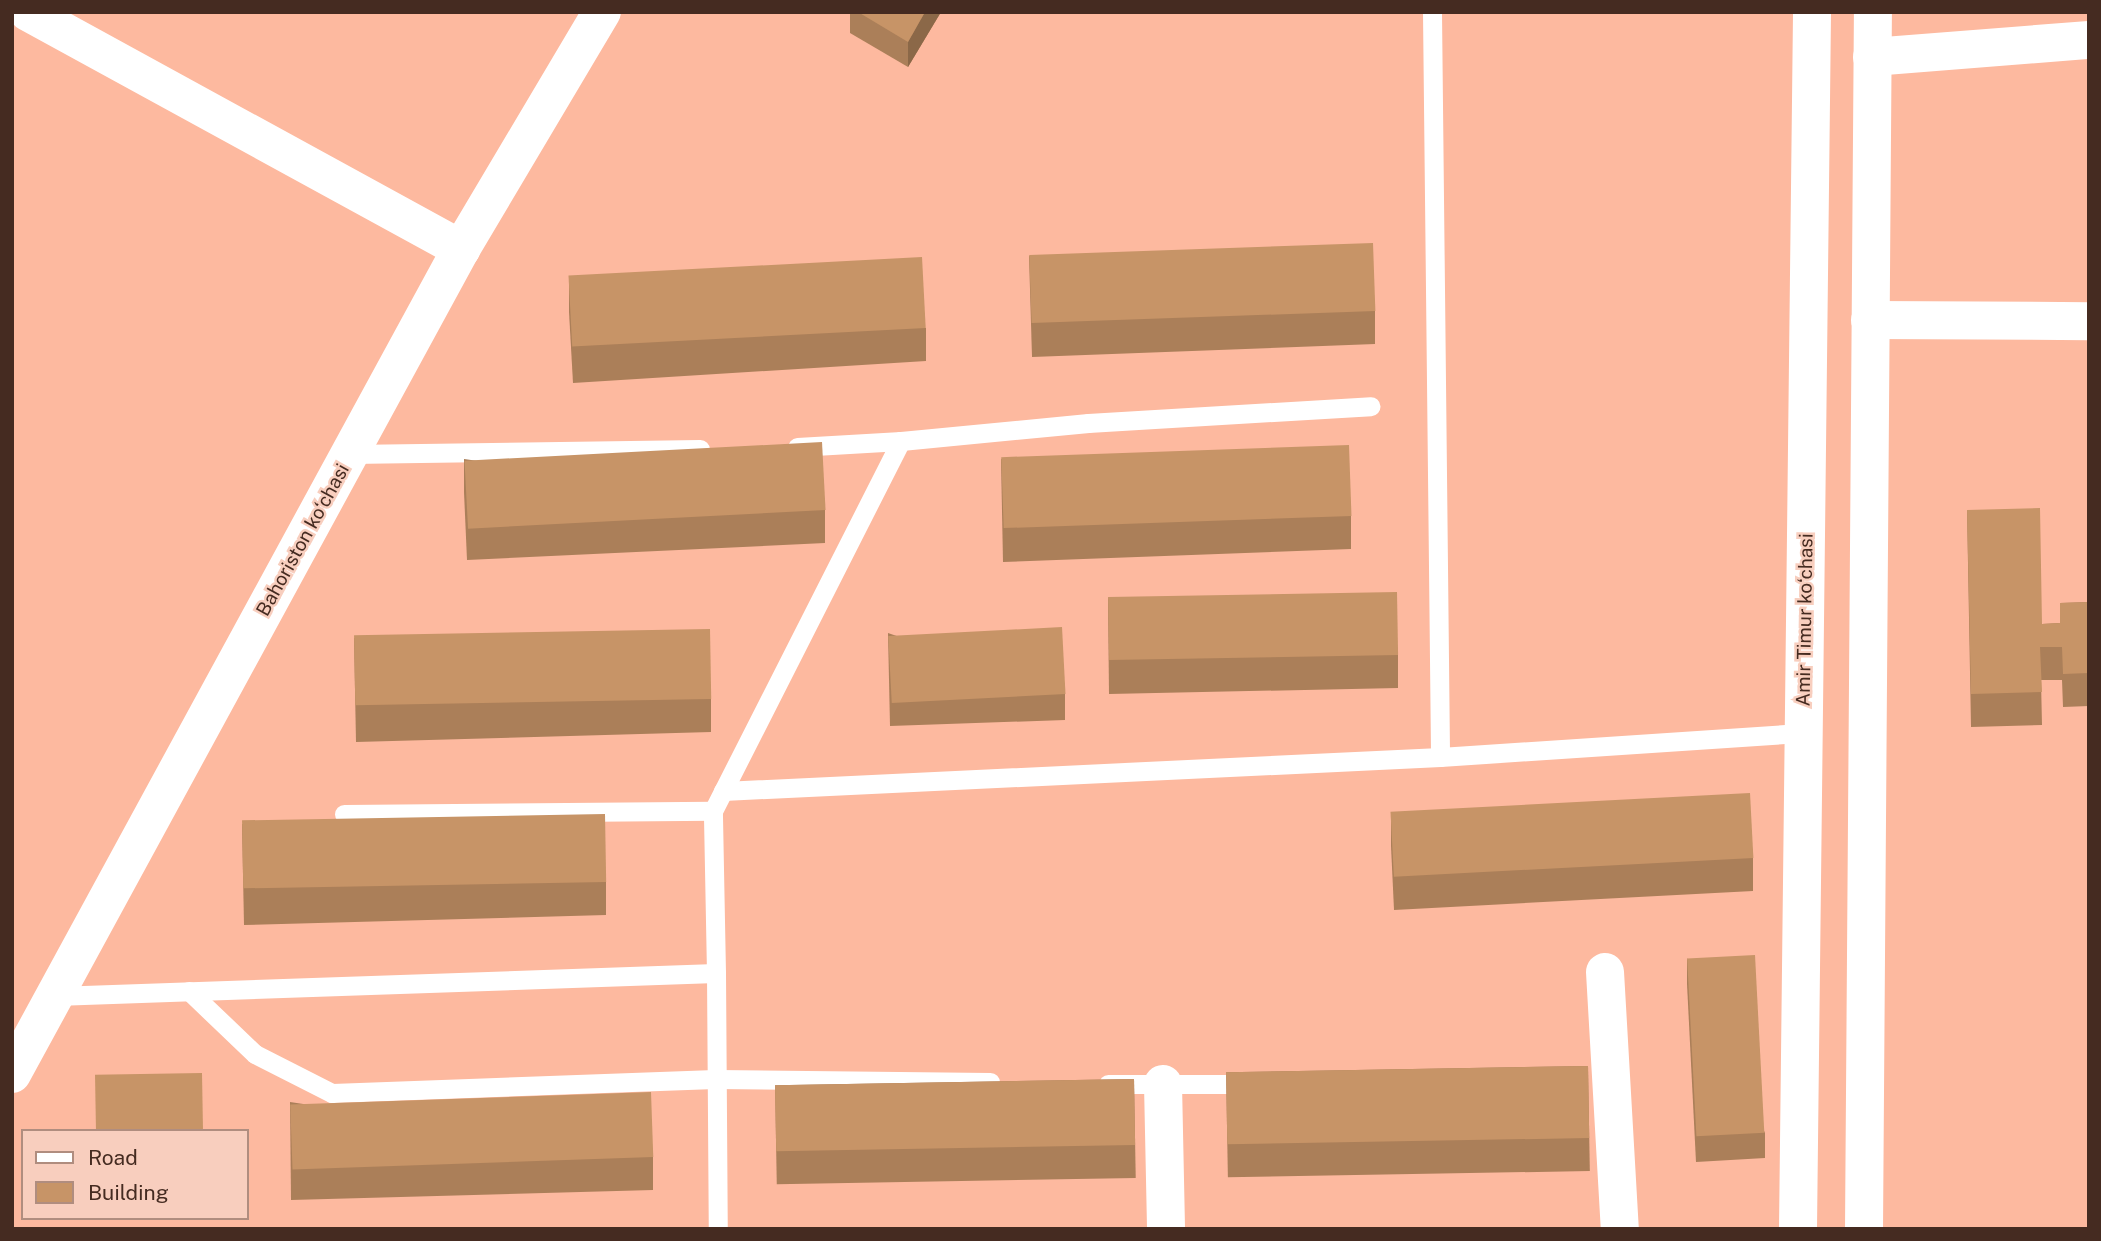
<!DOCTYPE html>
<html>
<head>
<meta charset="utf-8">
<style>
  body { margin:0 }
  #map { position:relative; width:2101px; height:1241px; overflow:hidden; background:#fdb99f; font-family:"Public Sans",sans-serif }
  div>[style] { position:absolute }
  .service>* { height:19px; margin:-9.5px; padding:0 9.5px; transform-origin:9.5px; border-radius:9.5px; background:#fff }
  .minor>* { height:38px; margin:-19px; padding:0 19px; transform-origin:19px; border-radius:19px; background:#fff }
  .tertiary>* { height:38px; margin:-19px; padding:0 19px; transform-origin:19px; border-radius:19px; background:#fff }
  .wall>* { inset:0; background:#ab7f59; transform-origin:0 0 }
  .shaded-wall>* { inset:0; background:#8b6848 }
  .building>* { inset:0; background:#c79467; transform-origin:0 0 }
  span { translate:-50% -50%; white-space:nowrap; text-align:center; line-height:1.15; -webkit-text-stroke:5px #f8cebe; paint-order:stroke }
  .street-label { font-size:19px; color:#452b21 }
  .frame { position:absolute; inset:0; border:14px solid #452b21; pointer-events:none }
  .legend { position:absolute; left:21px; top:1129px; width:228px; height:91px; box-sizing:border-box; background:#f8cebe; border:2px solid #b08d7f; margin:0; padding:9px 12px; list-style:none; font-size:21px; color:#452b21 }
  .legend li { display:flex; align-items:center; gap:14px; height:35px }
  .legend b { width:35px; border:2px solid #b08d7f }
</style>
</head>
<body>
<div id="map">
  <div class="service">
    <i style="left:1432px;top:12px;width:745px;rotate:89.38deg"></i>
    <i style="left:1440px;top:757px;width:365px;rotate:-3.8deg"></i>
    <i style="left:901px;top:441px;width:188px;rotate:-5.5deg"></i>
    <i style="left:1088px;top:423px;width:283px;rotate:-3.4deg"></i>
    <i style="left:350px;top:454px;width:350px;rotate:-0.8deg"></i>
    <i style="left:723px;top:791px;width:718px;rotate:-2.71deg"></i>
    <i style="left:344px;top:814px;width:369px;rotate:-0.5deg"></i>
    <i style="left:716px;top:973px;width:162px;rotate:-91.1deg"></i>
    <i style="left:713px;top:811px;width:415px;rotate:-63.1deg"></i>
    <i style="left:901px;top:441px;width:104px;rotate:176.7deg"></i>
    <i style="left:189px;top:991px;width:91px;rotate:43.7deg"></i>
    <i style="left:255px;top:1054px;width:86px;rotate:26.9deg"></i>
    <i style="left:332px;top:1093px;width:383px;rotate:-2.1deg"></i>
    <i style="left:715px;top:1079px;width:275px;rotate:0.6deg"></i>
    <i style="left:55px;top:996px;width:661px;rotate:-1.99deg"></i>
    <i style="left:716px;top:973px;width:256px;rotate:89.6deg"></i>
    <i style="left:1108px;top:1084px;width:145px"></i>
  </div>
  <div class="minor">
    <i style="left:28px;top:12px;width:494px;rotate:28.7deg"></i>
    <i style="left:1872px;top:57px;width:218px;rotate:-4.5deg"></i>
    <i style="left:1870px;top:320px;width:219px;rotate:0.3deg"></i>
    <i style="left:1605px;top:972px;width:257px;rotate:86.7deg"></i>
    <i style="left:1163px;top:1084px;width:145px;rotate:88.8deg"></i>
  </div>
  <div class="tertiary">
    <i style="left:12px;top:1074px;width:939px;rotate:-61.44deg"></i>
    <i style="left:461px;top:249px;width:276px;rotate:-59.3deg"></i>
    <i style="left:1798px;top:1229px;width:1217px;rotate:-89.34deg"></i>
    <i style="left:1864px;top:1229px;width:1217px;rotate:-89.58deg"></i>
  </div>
  <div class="wall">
    <i style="clip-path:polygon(850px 12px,941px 12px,908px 67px,850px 33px)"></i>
    <i style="clip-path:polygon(1029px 256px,1375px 311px,1375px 344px,1032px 357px)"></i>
    <i style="clip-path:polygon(569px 279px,926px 328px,926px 361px,573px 383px,569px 312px)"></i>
    <i style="clip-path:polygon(464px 459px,825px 510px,825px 543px,467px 560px,464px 492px)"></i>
    <i style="clip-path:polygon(1001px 459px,1351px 516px,1351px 549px,1003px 562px)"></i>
    <i style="clip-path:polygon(1967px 510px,2042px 624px,2060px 623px,2060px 603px,2089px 602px,2089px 706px,2063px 707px,2062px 680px,2041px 680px,2042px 725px,1971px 727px)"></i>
    <i style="clip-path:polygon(1108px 598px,1398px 655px,1398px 688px,1109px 694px)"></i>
    <i style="clip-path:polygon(888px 633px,1065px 694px,1065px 720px,890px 726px)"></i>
    <i style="clip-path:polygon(354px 638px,711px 699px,711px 732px,356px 742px)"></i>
    <i style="clip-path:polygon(1391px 813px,1753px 858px,1753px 891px,1394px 910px,1391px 846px)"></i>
    <i style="clip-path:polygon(242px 824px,606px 882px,606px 915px,244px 925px)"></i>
    <i style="clip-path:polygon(1687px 958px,1765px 1133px,1765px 1158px,1696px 1162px,1687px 984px)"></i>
    <i style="left:1588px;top:1066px;width:105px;height:362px;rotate:89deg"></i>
    <i style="left:1134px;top:1079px;width:99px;height:359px;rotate:89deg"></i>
    <i style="clip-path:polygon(290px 1102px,653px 1157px,653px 1190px,291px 1200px)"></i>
  </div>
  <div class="shaded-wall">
    <i style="clip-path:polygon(925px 12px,941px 12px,908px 67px,908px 42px)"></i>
  </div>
  <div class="building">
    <i style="clip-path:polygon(858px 12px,925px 12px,908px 42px)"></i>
    <i style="left:1373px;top:243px;width:68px;height:344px;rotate:88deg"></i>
    <i style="left:922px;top:257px;width:71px;height:354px;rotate:87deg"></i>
    <i style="left:822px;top:442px;width:68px;height:358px;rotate:87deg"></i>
    <i style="left:1349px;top:445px;width:71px;height:348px;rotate:88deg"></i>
    <i style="clip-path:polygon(2040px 508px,2042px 624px,2060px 623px,2060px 603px,2089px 602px,2089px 673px,2063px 674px,2062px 647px,2040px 647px,2042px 692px,1971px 694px,1967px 510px)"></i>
    <i style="left:1397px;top:592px;width:63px;height:289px;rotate:89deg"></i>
    <i style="left:1062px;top:627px;width:67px;height:174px;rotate:87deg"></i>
    <i style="left:710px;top:629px;width:70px;height:356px;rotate:89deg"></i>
    <i style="left:1750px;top:793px;width:65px;height:360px;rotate:87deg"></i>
    <i style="left:605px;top:814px;width:68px;height:363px;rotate:89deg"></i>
    <i style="left:1755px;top:955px;width:178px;height:68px;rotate:87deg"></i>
    <i style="left:1588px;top:1066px;width:72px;height:362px;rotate:89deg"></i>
    <i style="left:202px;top:1073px;width:58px;height:107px;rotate:89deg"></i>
    <i style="left:1134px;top:1079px;width:66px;height:359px;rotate:89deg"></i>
    <i style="left:651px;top:1092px;width:65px;height:361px;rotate:88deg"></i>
  </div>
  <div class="street-label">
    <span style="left:303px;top:540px;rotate:-61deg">Bahoriston ko‘chasi</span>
    <span style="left:1805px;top:620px;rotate:-89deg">Amir Timur ko‘chasi</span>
  </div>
  <div class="frame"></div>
  <ul class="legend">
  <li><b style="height:9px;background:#fff"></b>Road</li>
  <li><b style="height:19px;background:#c79467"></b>Building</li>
  </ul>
</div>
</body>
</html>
